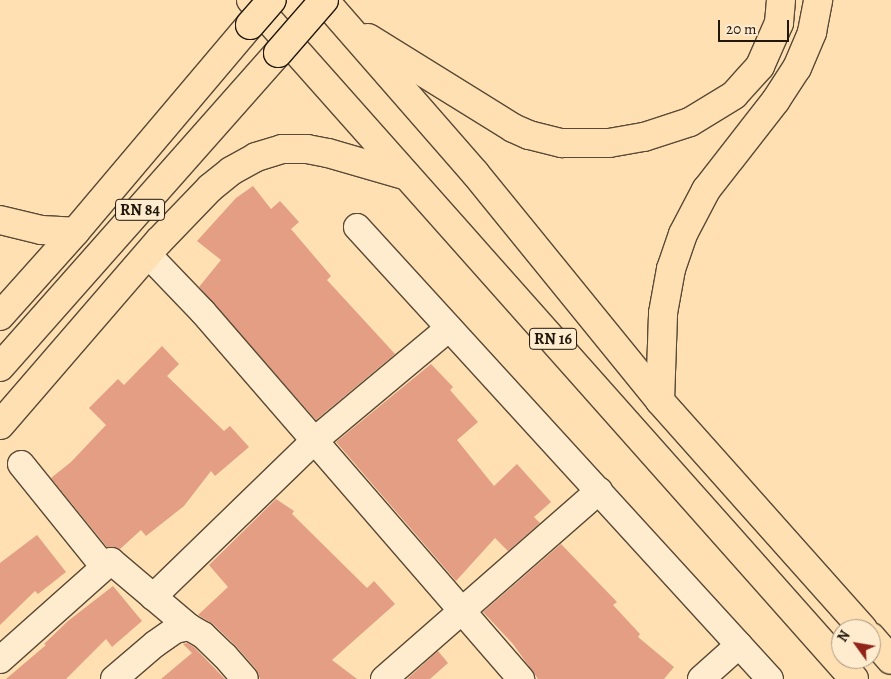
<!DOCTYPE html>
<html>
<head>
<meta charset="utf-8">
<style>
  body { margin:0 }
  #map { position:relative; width:891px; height:679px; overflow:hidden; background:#ffe0b3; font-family:Alegreya,serif }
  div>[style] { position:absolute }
  .building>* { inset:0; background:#e39e83 }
  .roads { filter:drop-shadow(1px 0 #584a36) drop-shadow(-1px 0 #584a36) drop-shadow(0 1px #584a36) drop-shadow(0 -1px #584a36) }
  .minor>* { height:26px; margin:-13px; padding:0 13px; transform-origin:13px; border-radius:13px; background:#ffebce }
  .primary>* { height:28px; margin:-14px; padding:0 14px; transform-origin:14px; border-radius:14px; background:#ffe0b3 }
  .trunk>* { height:28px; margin:-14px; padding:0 14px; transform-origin:14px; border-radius:14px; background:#ffe0b3 }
  .bridges { filter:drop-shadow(1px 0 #20180d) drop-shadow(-1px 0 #20180d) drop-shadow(0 1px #20180d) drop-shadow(0 -1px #20180d) }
  .primary-bridge>* { height:28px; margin:-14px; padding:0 14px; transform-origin:14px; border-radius:14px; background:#ffe0b3 }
  span { translate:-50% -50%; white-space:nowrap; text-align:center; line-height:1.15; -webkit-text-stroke:4px #ffebce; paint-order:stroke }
  .shield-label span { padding:1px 4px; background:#ffebce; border:1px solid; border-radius:4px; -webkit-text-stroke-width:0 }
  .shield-label { font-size:16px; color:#20180d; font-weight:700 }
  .north { position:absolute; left:831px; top:619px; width:50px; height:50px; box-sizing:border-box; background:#ffebce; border:1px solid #a69781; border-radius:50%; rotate:302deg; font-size:14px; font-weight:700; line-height:20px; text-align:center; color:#20180d }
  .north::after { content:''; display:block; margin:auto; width:18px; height:22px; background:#8f2418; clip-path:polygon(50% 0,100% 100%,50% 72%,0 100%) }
  .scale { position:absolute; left:718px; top:20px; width:71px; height:22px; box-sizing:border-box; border:2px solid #20180d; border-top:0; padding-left:6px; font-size:15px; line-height:18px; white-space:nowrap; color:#20180d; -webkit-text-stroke:4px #ffebce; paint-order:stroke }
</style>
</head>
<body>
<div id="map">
  <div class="building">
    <i style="clip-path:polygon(253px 186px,271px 209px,280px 201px,299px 222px,291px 229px,331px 276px,327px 280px,395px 354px,316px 420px,199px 287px,221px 260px,197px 241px,236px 198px)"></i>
    <i style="clip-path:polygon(162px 346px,179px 364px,167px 376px,224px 431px,230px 426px,249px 447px,215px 476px,211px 471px,184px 506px,146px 536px,141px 530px,120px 549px,107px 547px,51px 478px,71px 462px,106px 425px,89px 408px,118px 379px,124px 385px)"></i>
    <i style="clip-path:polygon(431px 364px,453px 387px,450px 390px,478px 422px,457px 440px,494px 486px,517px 464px,551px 502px,534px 517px,540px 523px,508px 551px,495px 538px,456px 581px,336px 442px)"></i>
    <i style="clip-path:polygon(276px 499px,294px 511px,292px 514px,367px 588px,374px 581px,395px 604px,332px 660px,357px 679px,260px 679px,256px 669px,236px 646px,213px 624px,198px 615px,228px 587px,209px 565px)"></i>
    <i style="clip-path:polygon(37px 535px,66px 572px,38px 594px,35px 591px,0 625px,0 563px)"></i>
    <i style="clip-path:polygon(561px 544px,617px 602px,613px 605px,640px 634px,638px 637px,674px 667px,664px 679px,538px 679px,513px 644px,483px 612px)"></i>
    <i style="clip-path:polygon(113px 586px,142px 621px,112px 647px,106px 639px,66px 679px,6px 679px,46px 645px,44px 644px,68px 621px)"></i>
    <i style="clip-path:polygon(187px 643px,194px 647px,225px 679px,161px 679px,192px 653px,183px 644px)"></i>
    <i style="clip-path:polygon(438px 651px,448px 663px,430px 679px,407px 679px)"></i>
  </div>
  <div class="roads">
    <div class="minor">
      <i style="left:357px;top:227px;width:612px;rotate:47.58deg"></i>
      <i style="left:155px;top:262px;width:69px;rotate:46.2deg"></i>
      <i style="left:203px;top:312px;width:486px;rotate:49.1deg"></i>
      <i style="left:21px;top:464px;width:132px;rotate:51.1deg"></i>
      <i style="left:153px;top:597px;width:224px;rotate:-44.1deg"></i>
      <i style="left:314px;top:441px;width:176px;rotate:-39.9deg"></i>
      <i style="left:0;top:660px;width:149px;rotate:-41.7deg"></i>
      <i style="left:111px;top:561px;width:102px;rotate:40.2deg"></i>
      <i style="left:114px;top:679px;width:54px;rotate:-40.5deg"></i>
      <i style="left:155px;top:644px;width:24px;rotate:-35deg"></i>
      <i style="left:175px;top:630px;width:14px;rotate:-12deg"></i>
      <i style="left:189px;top:627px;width:16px;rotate:30deg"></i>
      <i style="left:203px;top:635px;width:30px;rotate:44deg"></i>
      <i style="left:225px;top:656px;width:30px;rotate:49deg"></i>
      <i style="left:384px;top:679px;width:286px;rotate:-41.2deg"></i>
      <i style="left:701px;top:679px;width:51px;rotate:-41.8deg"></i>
    </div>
    <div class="primary">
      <i style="left:0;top:316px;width:113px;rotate:-48.2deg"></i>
      <i style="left:75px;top:232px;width:271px;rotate:-49.8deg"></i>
      <i style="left:0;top:367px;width:419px;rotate:-48.5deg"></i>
    </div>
    <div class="trunk">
      <i style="left:251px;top:0;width:908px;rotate:48.39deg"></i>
      <i style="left:324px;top:0;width:230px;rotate:48.9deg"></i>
      <i style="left:475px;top:173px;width:294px;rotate:50.9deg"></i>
      <i style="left:660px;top:401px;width:305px;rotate:48.3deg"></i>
      <i style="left:368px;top:38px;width:171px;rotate:31.8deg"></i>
      <i style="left:513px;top:128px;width:17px;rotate:24deg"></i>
      <i style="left:529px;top:135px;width:34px;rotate:14deg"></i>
      <i style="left:562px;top:143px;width:47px"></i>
      <i style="left:609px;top:143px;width:36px;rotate:-10deg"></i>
      <i style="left:644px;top:137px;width:48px;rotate:-18.1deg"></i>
      <i style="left:690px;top:122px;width:52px;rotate:-31.5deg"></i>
      <i style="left:734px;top:95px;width:39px;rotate:-48deg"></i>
      <i style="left:760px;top:66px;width:47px;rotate:-66.2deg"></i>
      <i style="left:779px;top:23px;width:23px;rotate:-85deg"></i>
      <i style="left:0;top:220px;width:42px;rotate:13.7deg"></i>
      <i style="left:41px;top:230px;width:34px;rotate:3deg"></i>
      <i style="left:660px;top:401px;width:88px;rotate:-88deg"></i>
      <i style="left:663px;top:313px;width:45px;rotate:-79.7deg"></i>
      <i style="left:671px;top:269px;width:37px;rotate:-71deg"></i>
      <i style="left:683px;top:234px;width:50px;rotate:-62.4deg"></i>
      <i style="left:706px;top:190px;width:114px;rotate:-52.1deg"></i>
      <i style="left:776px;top:100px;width:38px;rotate:-57deg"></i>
      <i style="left:797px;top:68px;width:39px;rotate:-67deg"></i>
      <i style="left:812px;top:32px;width:33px;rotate:-79deg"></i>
      <i style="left:0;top:425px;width:243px;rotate:-49.2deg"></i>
      <i style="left:159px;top:241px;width:74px;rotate:-46.1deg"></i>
      <i style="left:210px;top:188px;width:27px;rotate:-39deg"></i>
      <i style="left:231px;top:171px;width:29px;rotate:-29deg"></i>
      <i style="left:256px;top:157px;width:27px;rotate:-17deg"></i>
      <i style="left:282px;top:149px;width:25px"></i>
      <i style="left:307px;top:149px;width:21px;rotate:11deg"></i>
      <i style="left:328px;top:153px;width:82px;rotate:16.2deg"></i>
      <i style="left:871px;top:637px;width:30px;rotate:49deg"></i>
    </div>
  </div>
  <div class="bridges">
    <div class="primary-bridge">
      <i style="left:250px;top:25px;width:33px;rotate:-49deg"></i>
      <i style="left:278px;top:53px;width:70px;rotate:-49deg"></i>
    </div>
  </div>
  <div class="shield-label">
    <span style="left:140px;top:210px">RN 84</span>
    <span style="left:553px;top:339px">RN 16</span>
  </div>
  <div class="north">N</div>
  <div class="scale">20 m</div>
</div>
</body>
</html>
